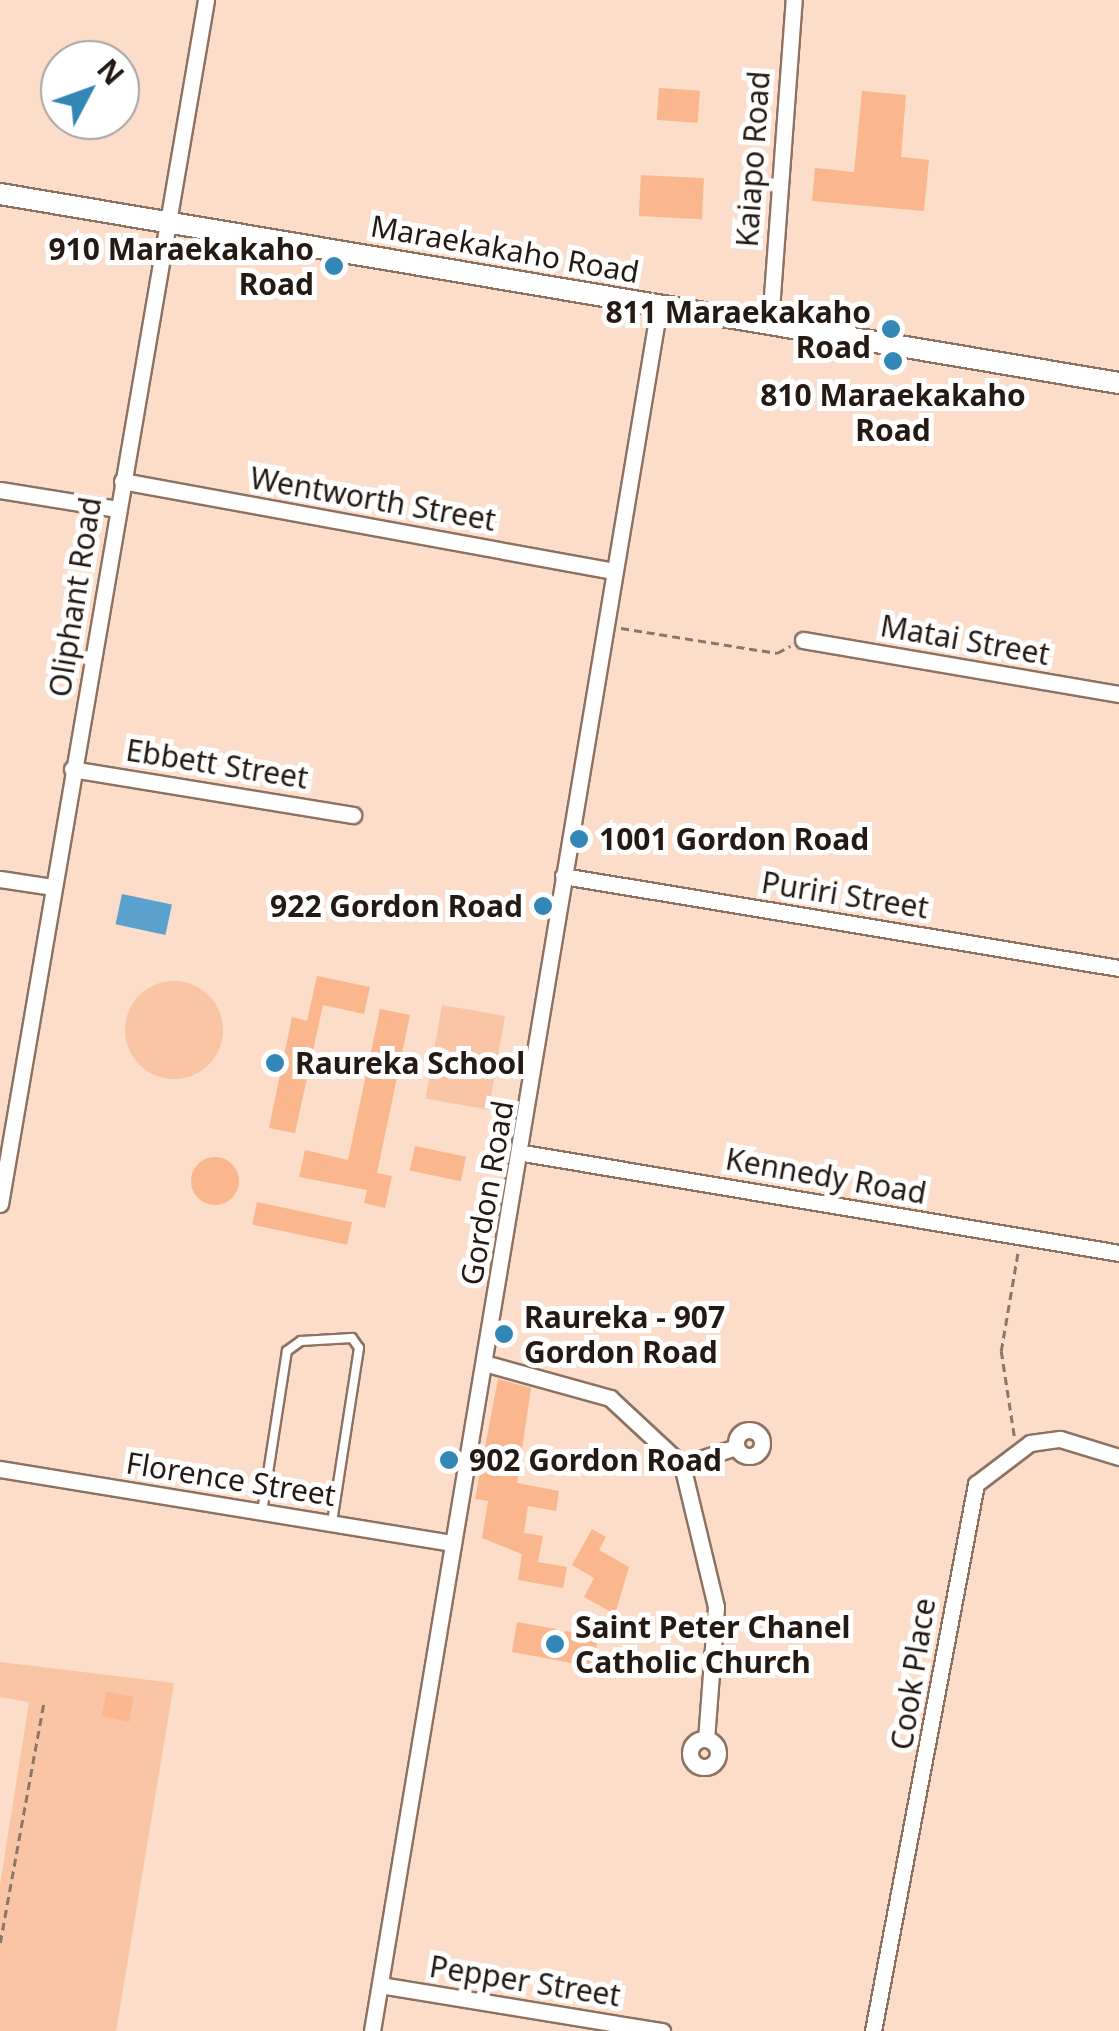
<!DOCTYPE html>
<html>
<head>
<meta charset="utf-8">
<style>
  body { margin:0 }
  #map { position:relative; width:1119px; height:2031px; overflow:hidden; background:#fbddca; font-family:"Noto Sans",sans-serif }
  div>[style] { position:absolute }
  .green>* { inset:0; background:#f9c5a5; transform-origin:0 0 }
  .round { border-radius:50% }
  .water>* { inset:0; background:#5aa1ce; transform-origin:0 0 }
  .building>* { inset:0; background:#fab68c; transform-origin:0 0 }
  .path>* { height:2.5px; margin-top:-1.25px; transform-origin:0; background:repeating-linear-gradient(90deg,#8b776a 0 8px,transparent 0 13px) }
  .roads { filter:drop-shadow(2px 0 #8d7261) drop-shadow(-2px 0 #8d7261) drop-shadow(0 2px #8d7261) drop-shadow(0 -2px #8d7261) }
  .service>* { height:8px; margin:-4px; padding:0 4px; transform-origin:4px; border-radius:4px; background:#fff }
  .minor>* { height:15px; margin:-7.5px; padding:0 7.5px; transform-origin:7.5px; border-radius:7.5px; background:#fff }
  .minor>.ring { margin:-7.5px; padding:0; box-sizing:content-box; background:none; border:15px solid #fff; border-radius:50% }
  .secondary>* { height:20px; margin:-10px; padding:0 10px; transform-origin:10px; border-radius:10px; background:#fff }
  .dots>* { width:28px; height:28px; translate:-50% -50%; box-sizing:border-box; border:5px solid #fff; border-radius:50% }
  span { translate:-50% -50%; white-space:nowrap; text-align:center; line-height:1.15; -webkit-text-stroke:10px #fff; paint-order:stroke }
  .street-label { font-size:30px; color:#241913 }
  .poi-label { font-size:30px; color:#241913; font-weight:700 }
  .right { translate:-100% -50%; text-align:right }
  .left { translate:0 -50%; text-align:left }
  .north { position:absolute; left:40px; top:40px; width:100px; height:100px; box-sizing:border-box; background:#fff; border:2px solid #a7a3a1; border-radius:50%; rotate:49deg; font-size:28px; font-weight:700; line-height:40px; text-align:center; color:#241913 }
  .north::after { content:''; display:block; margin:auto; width:35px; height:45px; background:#3387b7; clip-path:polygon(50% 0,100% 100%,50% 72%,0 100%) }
</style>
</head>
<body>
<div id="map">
  <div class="green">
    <i class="round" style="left:125px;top:981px;width:98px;height:98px"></i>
    <i style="left:442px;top:1005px;width:64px;height:95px;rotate:10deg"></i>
    <i style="clip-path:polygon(0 1662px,174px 1683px,116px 2031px,0 2031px,0 1885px,29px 1702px,0 1697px)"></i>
  </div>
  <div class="water">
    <i style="left:122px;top:894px;width:51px;height:31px;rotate:12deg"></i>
  </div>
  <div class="building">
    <i style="left:659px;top:88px;width:41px;height:32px;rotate:4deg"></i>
    <i style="clip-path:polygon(862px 91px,906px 95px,901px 157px,929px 160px,924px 211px,812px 201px,815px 168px,854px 172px)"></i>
    <i style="left:641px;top:175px;width:63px;height:41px;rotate:3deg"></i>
    <i style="clip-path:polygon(317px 976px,370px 987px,364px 1014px,323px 1005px,295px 1133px,269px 1128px,292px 1017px,307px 1021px)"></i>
    <i style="clip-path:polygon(380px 1009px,410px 1015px,377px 1173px,392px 1176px,385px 1208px,364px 1203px,367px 1190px,299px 1177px,305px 1150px,348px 1160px)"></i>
    <i style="left:415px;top:1146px;width:52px;height:25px;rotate:12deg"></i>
    <i class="round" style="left:191px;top:1157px;width:48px;height:48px"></i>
    <i style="left:257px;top:1202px;width:97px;height:23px;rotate:12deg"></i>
    <i style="clip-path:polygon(498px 1379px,531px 1388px,517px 1483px,559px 1491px,556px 1511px,528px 1506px,524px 1533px,543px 1536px,538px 1562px,567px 1567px,563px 1588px,518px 1580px,522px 1554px,482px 1538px,488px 1501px,475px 1499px)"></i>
    <i style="clip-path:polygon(592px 1529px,606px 1537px,599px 1550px,629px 1567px,615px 1614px,584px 1597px,594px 1578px,572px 1565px)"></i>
    <i style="clip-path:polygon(517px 1622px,556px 1629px,551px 1657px,565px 1631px,598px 1636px,593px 1667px,512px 1652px)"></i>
    <i style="left:106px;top:1692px;width:28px;height:25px;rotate:10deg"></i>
  </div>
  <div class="path">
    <i style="left:621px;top:628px;width:158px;rotate:9.1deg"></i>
    <i style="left:777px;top:653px;width:15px;rotate:-28deg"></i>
    <i style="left:1014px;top:1436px;width:86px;rotate:-98.7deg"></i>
    <i style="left:1001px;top:1351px;width:100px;rotate:-80.3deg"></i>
    <i style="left:0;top:1943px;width:245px;rotate:-79.7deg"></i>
  </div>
  <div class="roads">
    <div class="service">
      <i style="left:262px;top:1512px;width:163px;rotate:-81.2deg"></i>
      <i style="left:287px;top:1351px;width:17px;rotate:-36deg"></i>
      <i style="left:301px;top:1341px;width:51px;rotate:-3.4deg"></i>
      <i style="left:352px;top:1338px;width:12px;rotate:55deg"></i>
      <i style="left:359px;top:1348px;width:177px;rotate:98.8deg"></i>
    </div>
    <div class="minor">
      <i style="left:770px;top:323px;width:324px;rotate:-85.8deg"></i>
      <i style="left:122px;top:481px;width:500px;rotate:10.37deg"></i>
      <i style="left:0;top:490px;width:119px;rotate:9.2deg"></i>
      <i style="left:803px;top:640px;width:321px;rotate:9.7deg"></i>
      <i style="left:72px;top:769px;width:285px;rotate:9.3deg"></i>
      <i style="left:563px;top:876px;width:564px;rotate:9.4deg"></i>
      <i style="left:0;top:879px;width:54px;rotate:8.6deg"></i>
      <i style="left:523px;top:1153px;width:604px;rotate:9.52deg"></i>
      <i style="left:0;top:1204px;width:1221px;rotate:-80.29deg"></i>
      <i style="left:484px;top:1363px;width:131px;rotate:15.5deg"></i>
      <i style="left:610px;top:1398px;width:98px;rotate:42.9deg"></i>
      <i style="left:682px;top:1465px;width:146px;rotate:76.5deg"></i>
      <i style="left:716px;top:1607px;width:132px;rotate:94.3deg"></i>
      <i class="ring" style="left:736px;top:1430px;width:11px;height:11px"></i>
      <i style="left:682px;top:1465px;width:57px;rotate:-18.4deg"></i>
      <i style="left:0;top:1469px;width:459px;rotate:9.3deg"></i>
      <i class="ring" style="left:690px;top:1739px;width:13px;height:13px"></i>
      <i style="left:380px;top:1985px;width:286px;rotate:9.3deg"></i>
      <i style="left:372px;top:2031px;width:1749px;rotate:-80.55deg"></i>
      <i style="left:873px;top:2031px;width:557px;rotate:-79.34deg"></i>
      <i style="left:976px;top:1484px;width:68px;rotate:-37.2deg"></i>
      <i style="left:1030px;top:1443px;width:30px;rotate:-8deg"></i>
      <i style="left:1060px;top:1439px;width:62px;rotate:17deg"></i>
    </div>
    <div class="secondary">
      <i style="left:0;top:194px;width:1135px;rotate:9.59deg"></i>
    </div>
  </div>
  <div class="dots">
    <i style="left:334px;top:266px;background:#3387b7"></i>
    <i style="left:891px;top:329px;background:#3387b7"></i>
    <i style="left:893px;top:361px;background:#3387b7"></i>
    <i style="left:579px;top:839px;background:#3387b7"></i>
    <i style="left:543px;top:906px;background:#3387b7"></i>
    <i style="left:275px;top:1063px;background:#3387b7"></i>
    <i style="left:504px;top:1334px;background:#3387b7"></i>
    <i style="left:449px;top:1460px;background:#3387b7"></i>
    <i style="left:555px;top:1644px;background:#3387b7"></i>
  </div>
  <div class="street-label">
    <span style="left:753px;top:159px;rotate:-86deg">Kaiapo Road</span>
    <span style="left:505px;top:249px;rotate:10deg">Maraekakaho Road</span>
    <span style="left:373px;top:499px;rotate:10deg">Wentworth Street</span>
    <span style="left:75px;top:597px;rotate:-81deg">Oliphant Road</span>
    <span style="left:965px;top:640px;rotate:10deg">Matai Street</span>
    <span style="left:217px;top:764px;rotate:9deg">Ebbett Street</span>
    <span style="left:845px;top:895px;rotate:9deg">Puriri Street</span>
    <span style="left:826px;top:1176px;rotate:10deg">Kennedy Road</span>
    <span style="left:487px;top:1193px;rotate:-80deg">Gordon Road</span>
    <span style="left:231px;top:1479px;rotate:9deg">Florence Street</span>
    <span style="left:913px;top:1674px;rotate:-81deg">Cook Place</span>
    <span style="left:525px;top:1981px;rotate:9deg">Pepper Street</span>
  </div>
  <div class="poi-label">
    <span class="right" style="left:314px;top:266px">910 Maraekakaho<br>Road</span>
    <span class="right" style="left:871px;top:329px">811 Maraekakaho<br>Road</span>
    <span style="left:893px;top:412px">810 Maraekakaho<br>Road</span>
    <span class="left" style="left:599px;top:839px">1001 Gordon Road</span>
    <span class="right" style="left:523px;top:906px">922 Gordon Road</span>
    <span class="left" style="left:295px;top:1063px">Raureka School</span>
    <span class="left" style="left:524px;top:1334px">Raureka - 907<br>Gordon Road</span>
    <span class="left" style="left:469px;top:1460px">902 Gordon Road</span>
    <span class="left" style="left:575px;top:1644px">Saint Peter Chanel<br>Catholic Church</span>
  </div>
  <div class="north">N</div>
</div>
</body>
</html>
